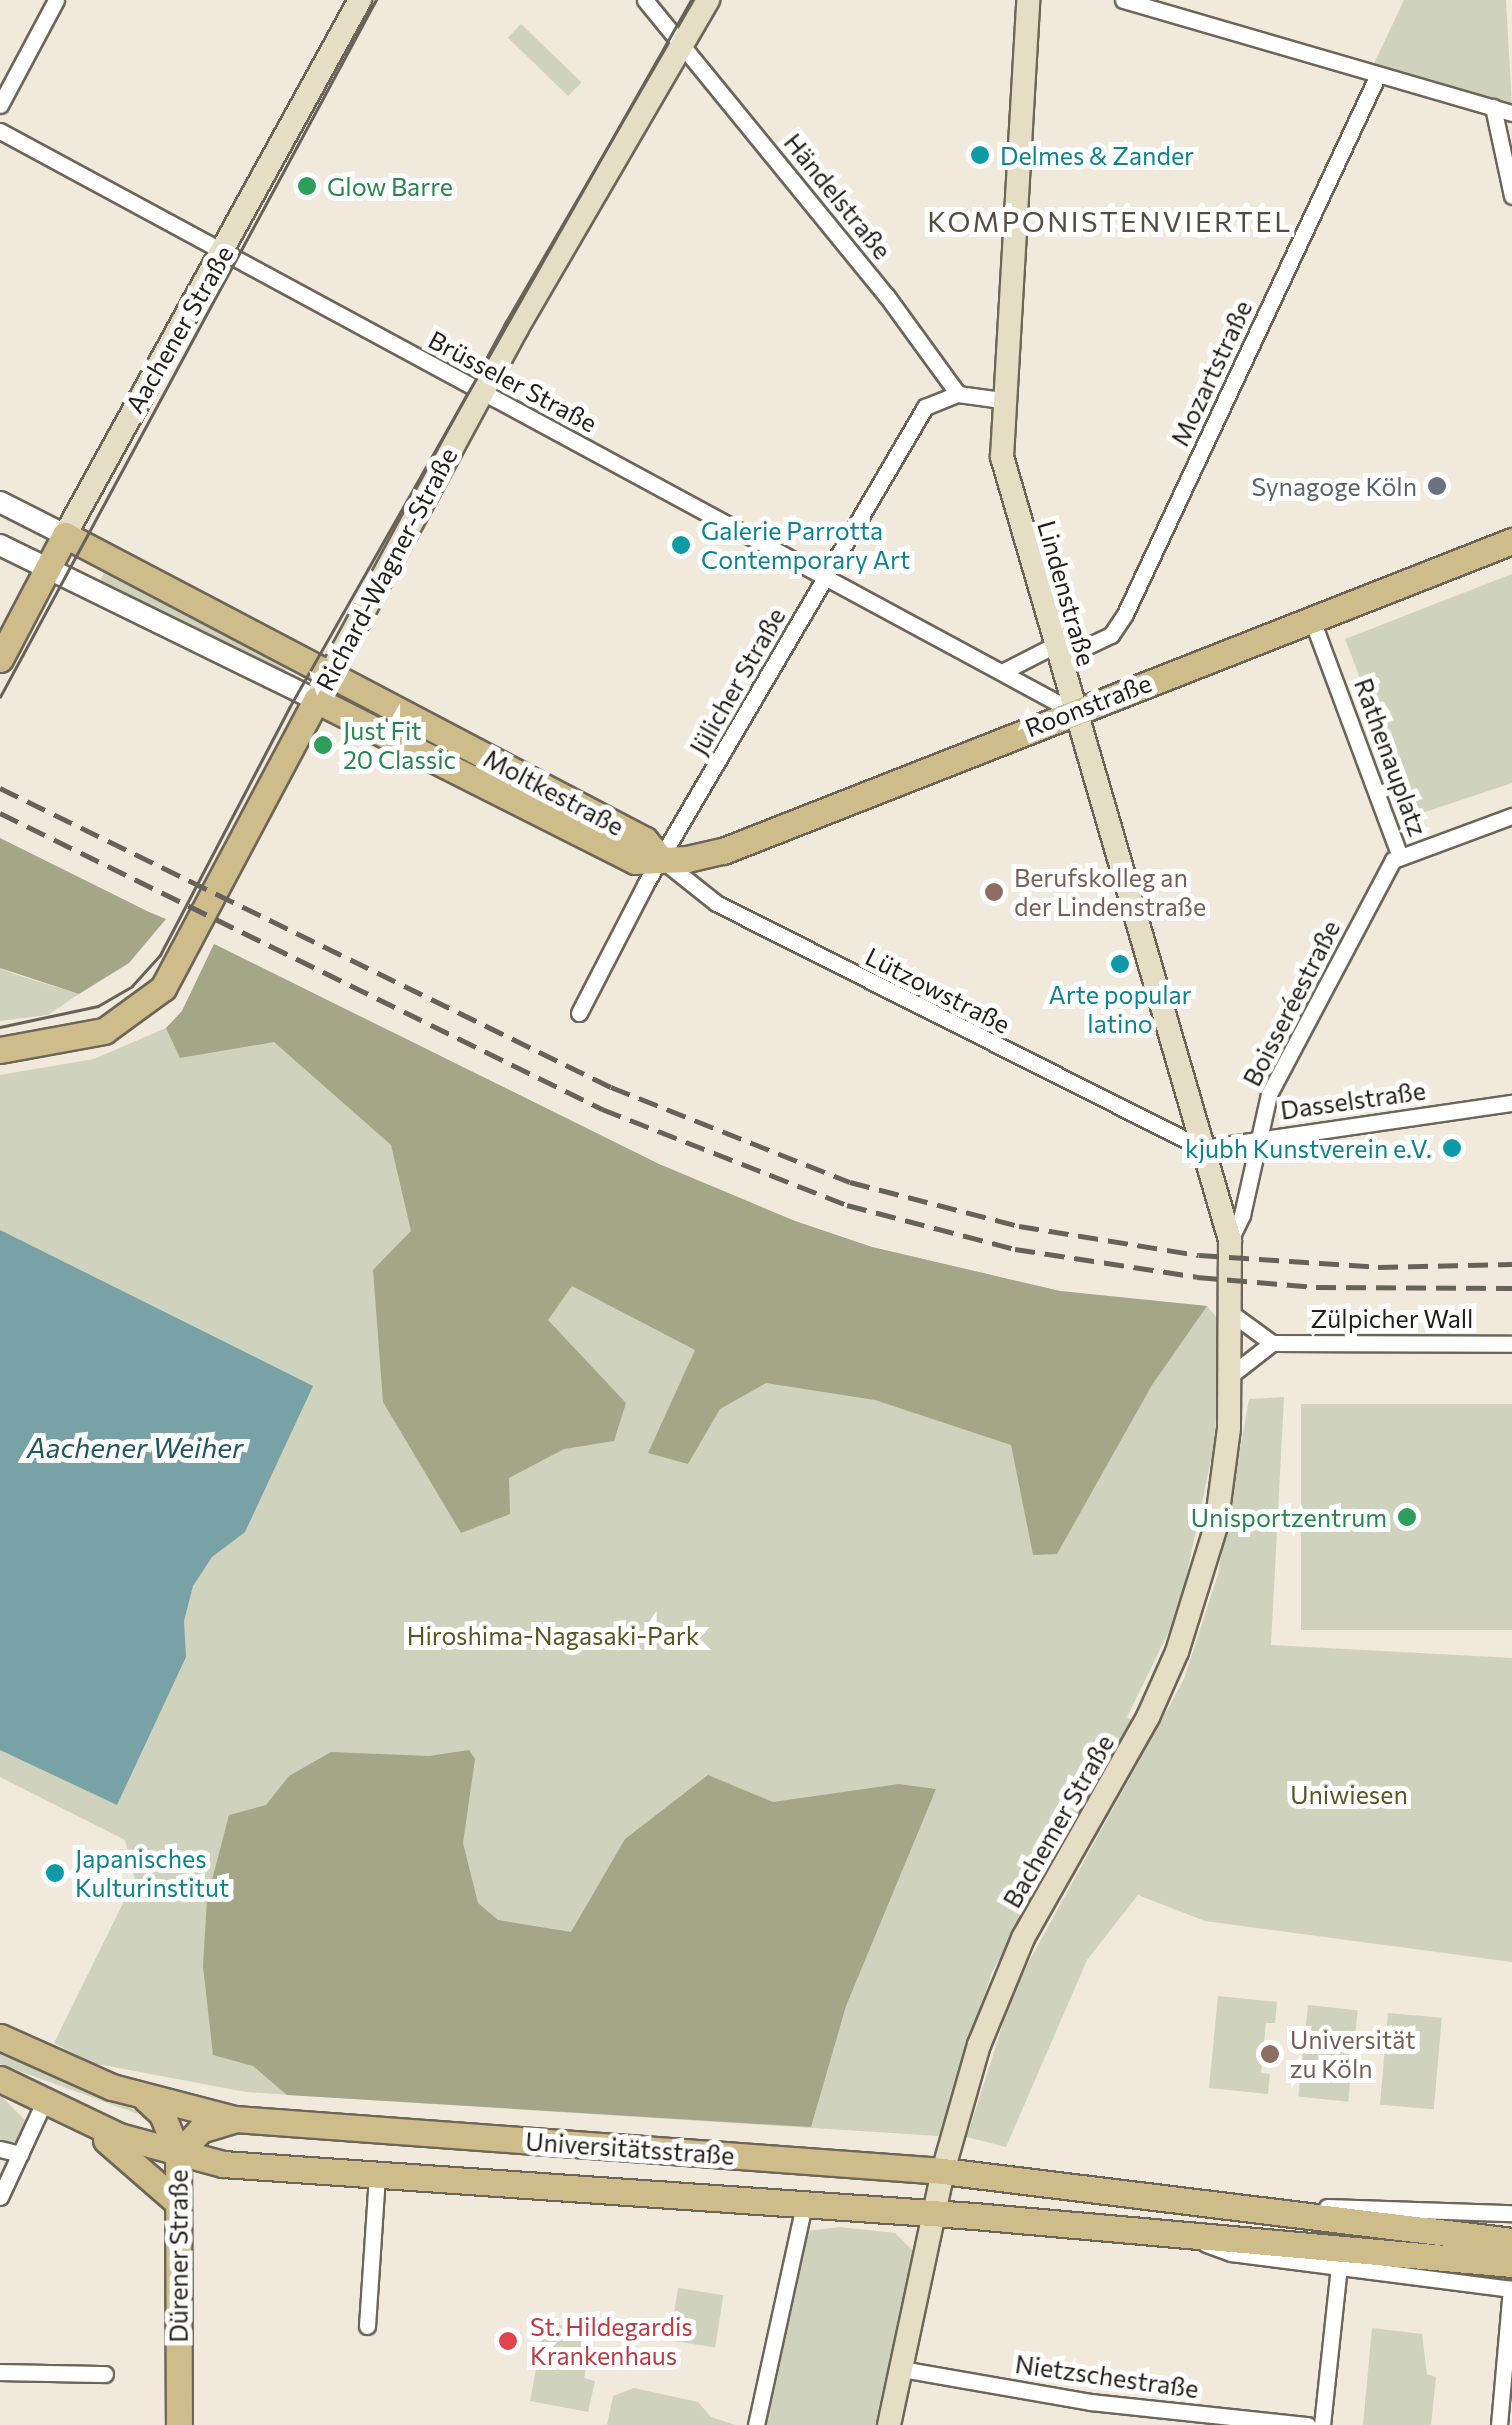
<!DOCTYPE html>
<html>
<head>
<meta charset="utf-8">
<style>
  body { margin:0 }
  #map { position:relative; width:1512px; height:2425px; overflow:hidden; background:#f1e9db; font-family:Commissioner,sans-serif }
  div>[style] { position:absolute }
  .green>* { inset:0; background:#cfd2bc; transform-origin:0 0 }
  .forest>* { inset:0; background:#a3a787 }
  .water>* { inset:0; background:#79a2a7 }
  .roads { filter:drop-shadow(2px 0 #6c6558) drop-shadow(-2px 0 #6c6558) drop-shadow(0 2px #6c6558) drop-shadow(0 -2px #6c6558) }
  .minor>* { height:15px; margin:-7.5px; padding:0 7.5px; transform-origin:7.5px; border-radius:7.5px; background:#fff }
  .tertiary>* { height:20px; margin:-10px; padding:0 10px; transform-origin:10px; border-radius:10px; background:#fff }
  .secondary>* { height:22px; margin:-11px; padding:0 11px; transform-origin:11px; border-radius:11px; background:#e6ddc5 }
  .primary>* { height:25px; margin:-12.5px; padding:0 12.5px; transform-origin:12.5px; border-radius:12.5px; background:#cebc8b }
  .tram>* { height:2.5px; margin:-1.25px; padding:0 1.25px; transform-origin:1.25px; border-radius:1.25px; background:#666159 }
  .rail>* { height:5px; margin-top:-2.5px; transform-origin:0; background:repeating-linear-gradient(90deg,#666159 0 20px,transparent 0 30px) }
  .dots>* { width:28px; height:28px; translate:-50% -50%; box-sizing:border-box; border:5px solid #fff; border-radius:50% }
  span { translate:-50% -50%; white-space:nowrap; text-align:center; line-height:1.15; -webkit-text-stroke:10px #fff; paint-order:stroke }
  .culture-label { font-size:25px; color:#0d838f }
  .left { translate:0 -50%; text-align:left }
  .right { translate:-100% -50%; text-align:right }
  .leisure-label { font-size:25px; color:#27864d }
  .street-label { font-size:25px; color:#211e19 }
  .worship-label { font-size:25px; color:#5b616d }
  .education-label { font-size:25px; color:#785e54 }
  .park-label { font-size:25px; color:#545823 }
  .health-label { font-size:25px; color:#be3a42 }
  .neighbourhood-label { font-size:28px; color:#544d41; letter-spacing:2.5px }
  .water-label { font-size:28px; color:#1f5860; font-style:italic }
</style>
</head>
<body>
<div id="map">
  <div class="green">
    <i style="clip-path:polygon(1404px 0,1506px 0,1512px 108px,1372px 68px)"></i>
    <i style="left:521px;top:24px;width:84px;height:19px;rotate:44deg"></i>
    <i style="clip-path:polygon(105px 571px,287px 668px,285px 671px,99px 583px)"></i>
    <i style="clip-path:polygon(1512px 574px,1512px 783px,1413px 816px,1345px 639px)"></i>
    <i style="clip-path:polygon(214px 944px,659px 1164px,795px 1221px,872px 1247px,1060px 1291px,1207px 1306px,1218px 1319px,1221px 1375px,1212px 1455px,1179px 1611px,1127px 1717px,1132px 1720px,992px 1972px,939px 2136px,246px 2092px,92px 2063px,54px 2043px,135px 1879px,125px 1840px,0 1777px,0 1075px,94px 1059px,166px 1028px,182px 1011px)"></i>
    <i style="clip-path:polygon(0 968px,14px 974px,79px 994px,48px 1015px,0 1021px)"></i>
    <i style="clip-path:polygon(1284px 1397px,1271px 1645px,1512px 1658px,1512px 1962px,1205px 1921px,1138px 1895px,1087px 1960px,1006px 2147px,967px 2137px,1014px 1989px,1184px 1679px,1218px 1574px,1249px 1399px)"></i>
    <i style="left:1301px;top:1404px;width:211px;height:226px"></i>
    <i style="clip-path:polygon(1218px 1996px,1277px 2002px,1275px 2023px,1266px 2023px,1261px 2073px,1270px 2074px,1268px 2094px,1209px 2088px)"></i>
    <i style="left:1308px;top:2005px;width:50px;height:92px;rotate:6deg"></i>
    <i style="left:1388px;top:2013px;width:54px;height:92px;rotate:5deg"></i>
    <i style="clip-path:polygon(0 2050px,137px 2111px,138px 2114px,0 2064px)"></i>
    <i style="clip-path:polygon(0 2095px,25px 2120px,16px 2142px,0 2142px)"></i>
    <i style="clip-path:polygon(840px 2227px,895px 2233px,913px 2251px,875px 2425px,764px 2425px,807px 2231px)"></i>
    <i style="left:678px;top:2288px;width:46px;height:53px;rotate:9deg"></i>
    <i style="clip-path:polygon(545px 2322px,594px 2332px,584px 2378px,595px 2381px,588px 2412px,530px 2401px)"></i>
    <i style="clip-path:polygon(1372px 2328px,1422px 2334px,1427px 2374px,1436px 2377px,1431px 2425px,1363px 2425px)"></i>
    <i style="clip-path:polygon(634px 2388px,698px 2402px,711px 2417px,735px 2425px,607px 2425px,613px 2396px)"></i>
  </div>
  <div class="forest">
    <i style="clip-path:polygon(0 838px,149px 912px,166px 919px,129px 963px,79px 994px,0 968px)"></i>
    <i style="clip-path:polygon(214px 944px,659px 1164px,795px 1221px,872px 1247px,1060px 1291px,1207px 1306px,1152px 1385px,1057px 1554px,1033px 1555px,1011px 1445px,875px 1400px,766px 1383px,720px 1409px,688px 1464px,648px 1453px,695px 1350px,572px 1286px,548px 1320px,626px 1403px,614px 1441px,564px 1449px,509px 1478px,510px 1514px,461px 1533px,383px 1402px,373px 1270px,411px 1231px,391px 1145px,274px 1042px,180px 1058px,166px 1028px,182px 1011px)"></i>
    <i style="clip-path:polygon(469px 1750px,475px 1759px,463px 1843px,478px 1903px,498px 1920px,571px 1932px,625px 1839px,708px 1775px,773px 1802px,899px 1784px,936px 1789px,846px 2006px,811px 2127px,287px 2095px,253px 2066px,213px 2055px,203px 1966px,207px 1899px,229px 1815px,266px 1805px,289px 1776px,331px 1752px,429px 1756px)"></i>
  </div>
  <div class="water">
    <i style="clip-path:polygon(0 1230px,313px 1386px,245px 1532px,212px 1557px,193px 1586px,184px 1621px,186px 1657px,117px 1805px,0 1750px)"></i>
  </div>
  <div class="roads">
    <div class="minor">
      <i style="left:645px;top:0;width:381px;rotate:50.8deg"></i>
      <i style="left:886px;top:295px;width:122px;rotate:54deg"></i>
      <i style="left:958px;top:394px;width:44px;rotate:7.8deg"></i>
      <i style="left:1123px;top:0;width:405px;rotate:16.2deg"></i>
      <i style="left:0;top:105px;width:119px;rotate:-61.9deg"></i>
      <i style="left:1493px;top:107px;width:91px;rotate:77.9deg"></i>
      <i style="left:0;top:131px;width:1217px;rotate:28.4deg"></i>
      <i style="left:1312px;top:620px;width:252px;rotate:69.6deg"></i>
      <i style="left:1058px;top:660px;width:59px;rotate:-25.3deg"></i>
      <i style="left:1111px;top:635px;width:25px;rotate:-56deg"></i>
      <i style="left:1125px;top:614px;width:595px;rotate:-64.86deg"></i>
      <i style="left:1004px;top:671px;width:55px;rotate:-27deg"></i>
      <i style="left:662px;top:860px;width:69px;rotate:38.5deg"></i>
      <i style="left:716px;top:903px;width:544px;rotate:26.75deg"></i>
      <i style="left:1202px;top:1148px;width:313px;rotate:-8.3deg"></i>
      <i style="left:579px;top:1013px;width:146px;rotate:-62.7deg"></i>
      <i style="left:646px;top:883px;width:552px;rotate:-59.62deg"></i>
      <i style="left:925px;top:407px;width:35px;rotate:-22deg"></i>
      <i style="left:1230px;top:1240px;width:28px;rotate:-64deg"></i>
      <i style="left:1242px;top:1215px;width:124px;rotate:-77.4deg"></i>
      <i style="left:1269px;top:1094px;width:265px;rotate:-62.1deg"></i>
      <i style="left:1393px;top:860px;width:127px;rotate:-20.3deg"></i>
      <i style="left:1231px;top:1313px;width:51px;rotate:36.2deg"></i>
      <i style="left:1272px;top:1343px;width:240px;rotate:0.2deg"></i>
      <i style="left:1231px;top:1375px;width:52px;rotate:-38deg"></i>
      <i style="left:0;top:2149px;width:21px;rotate:14deg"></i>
      <i style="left:0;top:2197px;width:107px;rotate:-65.1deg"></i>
      <i style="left:1327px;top:2207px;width:185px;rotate:1.9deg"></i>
      <i style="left:1206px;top:2244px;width:27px;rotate:20deg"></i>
      <i style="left:1231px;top:2253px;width:283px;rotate:7.3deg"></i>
      <i style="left:367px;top:2326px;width:151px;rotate:-86.2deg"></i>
      <i style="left:901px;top:2369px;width:193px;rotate:9.9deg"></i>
      <i style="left:1091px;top:2402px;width:218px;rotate:6.1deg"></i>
      <i style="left:0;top:2372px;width:105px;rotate:1.1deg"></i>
      <i style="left:756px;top:2425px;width:221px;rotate:-77.7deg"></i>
      <i style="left:1322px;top:2425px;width:160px;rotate:-83.9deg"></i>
      <i style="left:1499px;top:2425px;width:137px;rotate:-85deg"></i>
    </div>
    <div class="tertiary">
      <i style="left:0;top:502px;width:73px;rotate:26.9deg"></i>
      <i style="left:0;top:545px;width:352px;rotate:26.1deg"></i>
    </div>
    <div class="secondary">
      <i style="left:65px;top:535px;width:611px;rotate:-61.13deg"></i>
      <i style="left:316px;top:700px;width:421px;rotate:-61.6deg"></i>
      <i style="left:516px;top:330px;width:382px;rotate:-59.8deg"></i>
      <i style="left:889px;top:2425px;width:260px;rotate:-78deg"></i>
      <i style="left:943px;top:2171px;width:131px;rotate:-74.1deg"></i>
      <i style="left:979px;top:2045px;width:116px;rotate:-67.6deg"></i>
      <i style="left:1023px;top:1938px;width:254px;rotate:-60.5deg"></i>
      <i style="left:1148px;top:1717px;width:71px;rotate:-66deg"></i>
      <i style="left:1177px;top:1652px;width:132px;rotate:-72.8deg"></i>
      <i style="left:1216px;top:1526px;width:99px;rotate:-82.4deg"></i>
      <i style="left:1229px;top:1428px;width:188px;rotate:-89.7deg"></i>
      <i style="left:1230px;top:1240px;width:816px;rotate:-106.23deg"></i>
      <i style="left:1002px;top:457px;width:458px;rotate:-86.7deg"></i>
    </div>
    <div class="primary">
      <i style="left:0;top:659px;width:140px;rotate:-62.3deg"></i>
      <i style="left:65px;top:535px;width:655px;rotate:27.74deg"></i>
      <i style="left:645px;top:840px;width:26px;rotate:50deg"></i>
      <i style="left:0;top:1050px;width:106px;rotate:-10.4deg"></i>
      <i style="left:104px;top:1031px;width:73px;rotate:-36.1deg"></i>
      <i style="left:163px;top:988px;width:326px;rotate:-62deg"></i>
      <i style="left:316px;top:700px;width:357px;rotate:26.8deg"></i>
      <i style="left:635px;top:861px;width:52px;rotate:-2.2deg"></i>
      <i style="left:687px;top:859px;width:37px;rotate:-13deg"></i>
      <i style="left:723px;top:851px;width:848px;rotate:-21.45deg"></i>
      <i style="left:0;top:2037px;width:123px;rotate:24.1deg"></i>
      <i style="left:112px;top:2087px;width:127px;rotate:14.6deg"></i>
      <i style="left:235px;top:2119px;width:710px;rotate:4.2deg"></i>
      <i style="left:943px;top:2171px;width:573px;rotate:7.01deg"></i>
      <i style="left:0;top:2079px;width:132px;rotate:25.6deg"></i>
      <i style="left:119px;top:2136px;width:108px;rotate:15.1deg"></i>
      <i style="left:223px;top:2164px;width:753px;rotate:3.96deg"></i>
      <i style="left:974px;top:2216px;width:540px;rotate:5.1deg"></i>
      <i style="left:146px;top:2099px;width:22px;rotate:43deg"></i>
      <i style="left:162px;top:2114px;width:43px;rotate:68.2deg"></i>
      <i style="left:178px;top:2154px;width:271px;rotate:89.8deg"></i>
      <i style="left:106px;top:2140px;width:91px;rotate:41deg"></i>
      <i style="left:178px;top:2154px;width:33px;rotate:-47deg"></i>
      <i style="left:200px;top:2130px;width:37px;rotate:-17deg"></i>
    </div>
  </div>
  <div class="tram">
    <i style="left:0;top:697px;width:792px;rotate:-61.66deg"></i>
    <i style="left:0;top:1027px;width:100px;rotate:-12.1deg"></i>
    <i style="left:98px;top:1006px;width:39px;rotate:-30deg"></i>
    <i style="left:132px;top:986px;width:42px;rotate:-47.9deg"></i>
    <i style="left:160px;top:955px;width:279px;rotate:-62.4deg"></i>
    <i style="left:289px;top:708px;width:814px;rotate:-60.41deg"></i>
  </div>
  <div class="rail">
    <i style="left:0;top:788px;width:680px;rotate:26.08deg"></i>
    <i style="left:611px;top:1087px;width:257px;rotate:21.7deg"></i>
    <i style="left:850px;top:1182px;width:175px;rotate:14.6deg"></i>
    <i style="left:1019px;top:1226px;width:182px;rotate:9.2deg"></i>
    <i style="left:1199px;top:1255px;width:179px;rotate:3.8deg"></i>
    <i style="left:1378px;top:1267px;width:134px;rotate:-1.3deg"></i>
    <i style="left:0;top:813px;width:671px;rotate:26.18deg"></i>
    <i style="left:602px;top:1109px;width:263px;rotate:21.4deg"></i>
    <i style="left:847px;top:1205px;width:174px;rotate:14.7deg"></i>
    <i style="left:1015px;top:1249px;width:184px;rotate:8.7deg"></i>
    <i style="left:1197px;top:1277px;width:119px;rotate:4.8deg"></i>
    <i style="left:1316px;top:1287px;width:196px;rotate:0.3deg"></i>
  </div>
  <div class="dots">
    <i style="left:980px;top:155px;background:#0f9aa8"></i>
    <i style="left:307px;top:186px;background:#2e9e5b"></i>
    <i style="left:1437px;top:486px;background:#6b7280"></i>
    <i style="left:681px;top:545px;background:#0f9aa8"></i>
    <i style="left:323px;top:745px;background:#2e9e5b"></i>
    <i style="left:994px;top:892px;background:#8d6e63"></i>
    <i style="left:1120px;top:964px;background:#0f9aa8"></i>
    <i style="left:1452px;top:1148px;background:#0f9aa8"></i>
    <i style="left:1407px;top:1517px;background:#2e9e5b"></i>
    <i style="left:55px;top:1873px;background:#0f9aa8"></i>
    <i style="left:1270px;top:2054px;background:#8d6e63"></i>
    <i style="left:508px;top:2341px;background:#e0444e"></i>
  </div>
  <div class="culture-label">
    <span class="left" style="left:1000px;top:155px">Delmes &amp; Zander</span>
    <span class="left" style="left:701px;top:545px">Galerie Parrotta<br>Contemporary Art</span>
    <span style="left:1120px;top:1009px">Arte popular<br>latino</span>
    <span class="right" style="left:1432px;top:1148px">kjubh Kunstverein e.V.</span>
    <span class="left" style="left:75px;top:1873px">Japanisches<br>Kulturinstitut</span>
  </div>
  <div class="leisure-label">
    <span class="left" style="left:327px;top:186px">Glow Barre</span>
    <span class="left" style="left:343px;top:745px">Just Fit<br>20 Classic</span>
    <span class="right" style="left:1387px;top:1517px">Unisportzentrum</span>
  </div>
  <div class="street-label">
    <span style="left:838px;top:196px;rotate:51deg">Händelstraße</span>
    <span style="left:179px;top:329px;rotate:-60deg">Aachener Straße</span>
    <span style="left:1211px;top:373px;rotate:-65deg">Mozartstraße</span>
    <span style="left:513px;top:381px;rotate:28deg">Brüsseler Straße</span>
    <span style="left:386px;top:569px;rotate:-62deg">Richard-Wagner-Straße</span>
    <span style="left:1067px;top:593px;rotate:74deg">Lindenstraße</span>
    <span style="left:737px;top:681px;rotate:-60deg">Jülicher Straße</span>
    <span style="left:1088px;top:705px;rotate:-21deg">Roonstraße</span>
    <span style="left:1391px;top:757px;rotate:70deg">Rathenauplatz</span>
    <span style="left:554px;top:792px;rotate:28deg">Moltkestraße</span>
    <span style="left:938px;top:990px;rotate:27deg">Lützowstraße</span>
    <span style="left:1291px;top:1003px;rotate:-63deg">Boisseréestraße</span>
    <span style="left:1353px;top:1100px;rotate:-8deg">Dasselstraße</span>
    <span style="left:1392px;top:1318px">Zülpicher Wall</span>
    <span style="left:1058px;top:1821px;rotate:-60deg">Bachemer Straße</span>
    <span style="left:630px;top:2148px;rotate:4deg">Universitätsstraße</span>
    <span style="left:178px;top:2256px;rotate:-90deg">Dürener Straße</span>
    <span style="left:1107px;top:2376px;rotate:8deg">Nietzschestraße</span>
  </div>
  <div class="worship-label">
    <span class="right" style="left:1417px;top:486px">Synagoge Köln</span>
  </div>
  <div class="education-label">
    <span class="left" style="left:1014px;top:892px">Berufskolleg an<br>der Lindenstraße</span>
    <span class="left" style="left:1290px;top:2054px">Universität<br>zu Köln</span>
  </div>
  <div class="park-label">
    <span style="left:553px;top:1635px">Hiroshima-Nagasaki-Park</span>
    <span style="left:1349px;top:1794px">Uniwiesen</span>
  </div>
  <div class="health-label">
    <span class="left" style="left:530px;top:2341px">St. Hildegardis<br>Krankenhaus</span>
  </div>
  <div class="neighbourhood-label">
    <span style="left:1110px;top:221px">KOMPONISTENVIERTEL</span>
  </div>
  <div class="water-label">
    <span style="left:135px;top:1447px">Aachener Weiher</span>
  </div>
</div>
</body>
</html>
